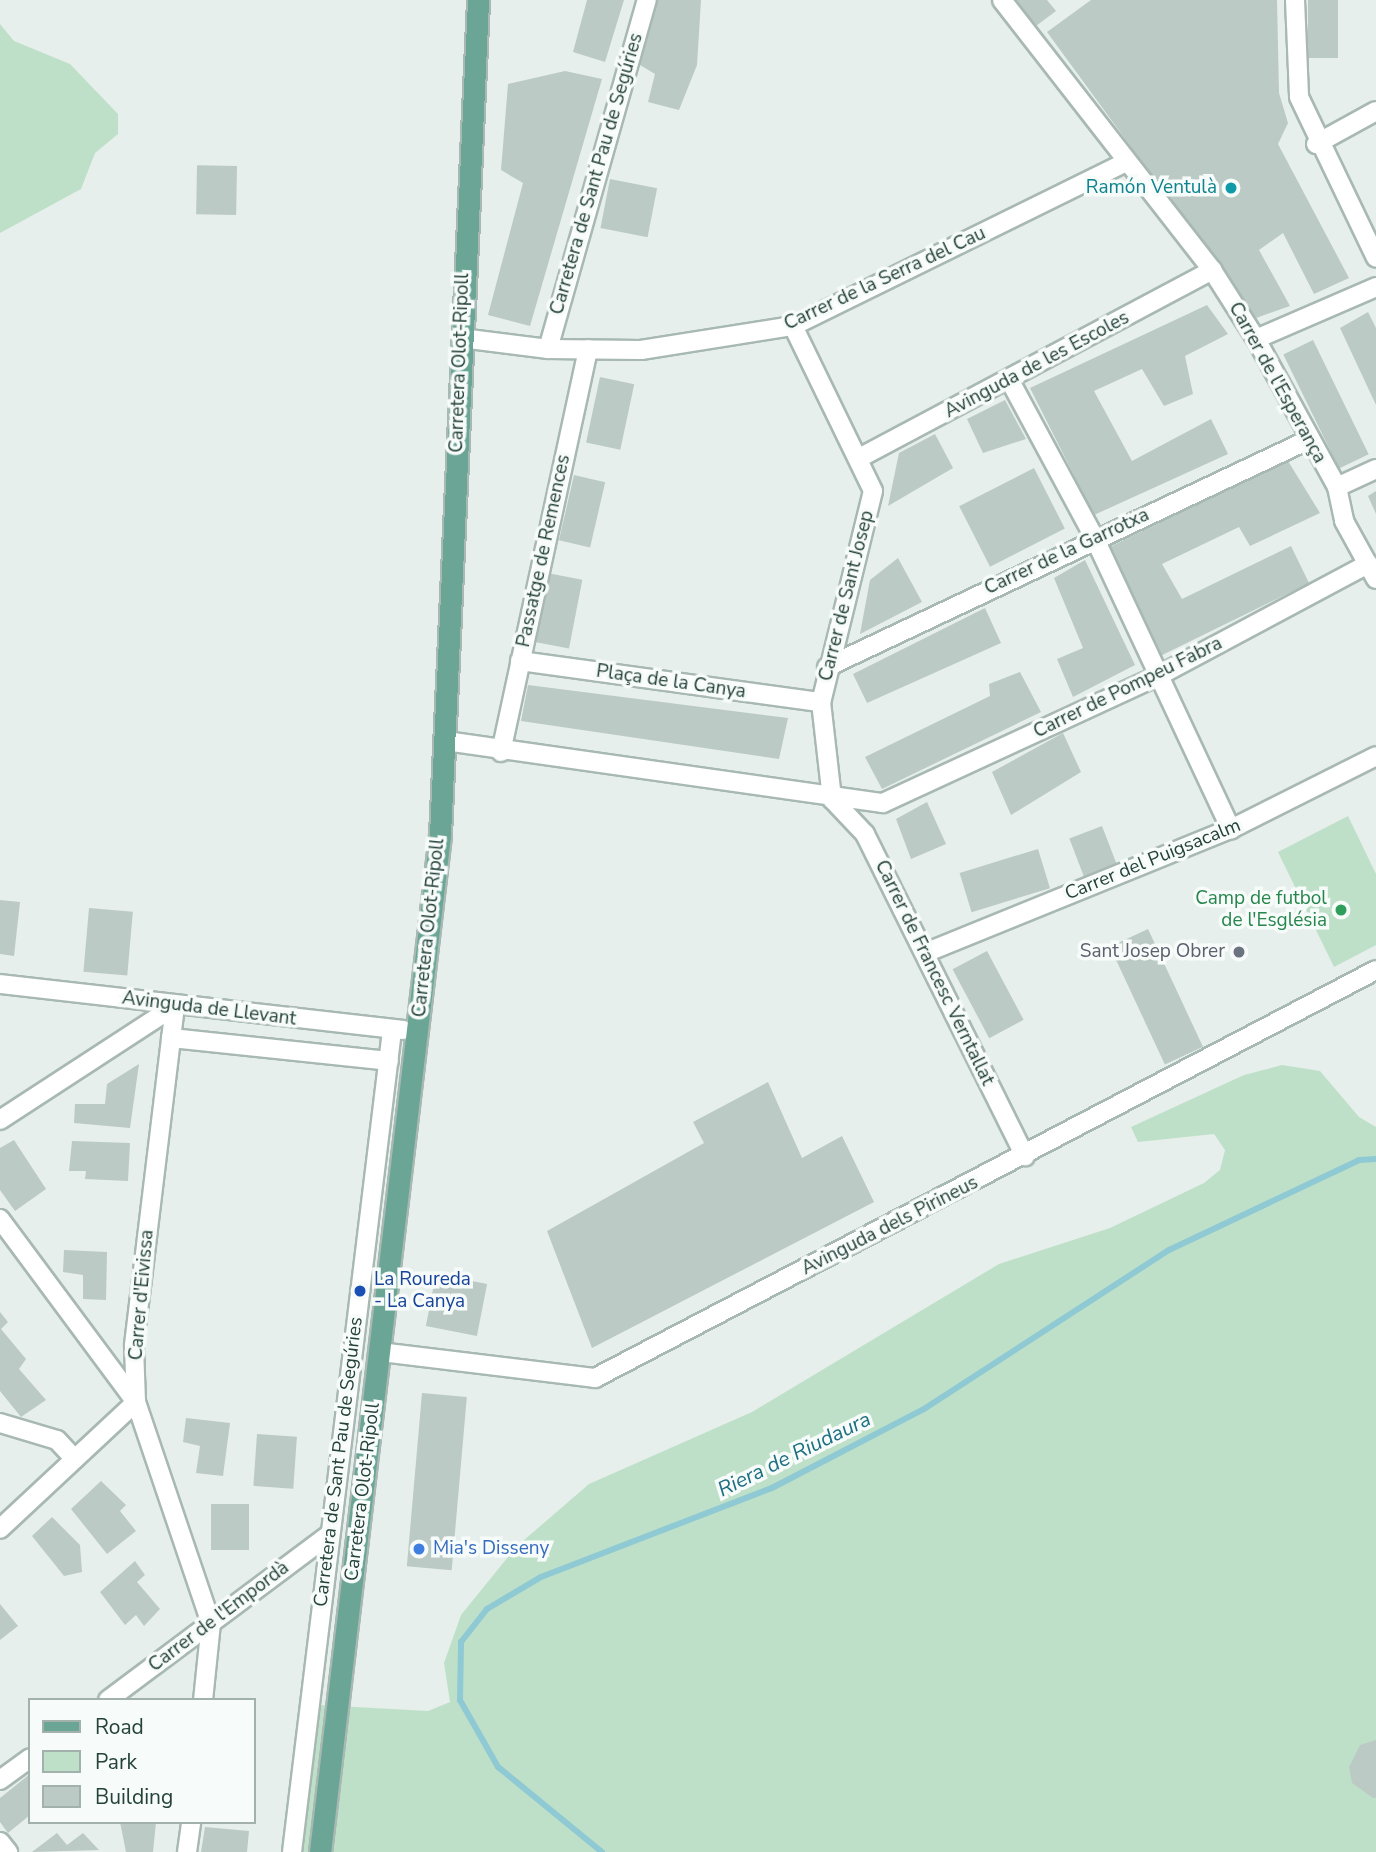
<!DOCTYPE html>
<html>
<head>
<meta charset="utf-8">
<style>
  body { margin:0 }
  #map { position:relative; width:1376px; height:1852px; overflow:hidden; background:#e6efeb; font-family:"Nunito Sans",sans-serif }
  div>[style] { position:absolute }
  .green>* { inset:0; background:#bfe0c8 }
  .stream>* { height:6px; margin:-3px; padding:0 3px; transform-origin:3px; border-radius:3px; background:#8ec9d4 }
  .building>* { inset:0; background:#bbcac4; transform-origin:0 0 }
  .roads { filter:drop-shadow(2px 0 #a8b8b2) drop-shadow(-2px 0 #a8b8b2) drop-shadow(0 2px #a8b8b2) drop-shadow(0 -2px #a8b8b2) }
  .street>* { height:18px; margin:-9px; padding:0 9px; transform-origin:9px; border-radius:9px; background:#fff }
  .primary>* { height:21px; margin:-10.5px; padding:0 10.5px; transform-origin:10.5px; border-radius:10.5px; background:#6aa596 }
  .dots>* { width:19px; height:19px; translate:-50% -50%; box-sizing:border-box; border:4px solid #f7fbf9; border-radius:50% }
  span { translate:-50% -50%; white-space:nowrap; text-align:center; line-height:1.15; -webkit-text-stroke:7px #f7fbf9; paint-order:stroke }
  .street-label { font-size:19px; color:#24423a }
  .culture-label { font-size:19px; color:#0d838f }
  .right { translate:-100% -50%; text-align:right }
  .leisure-label { font-size:19px; color:#27864d }
  .worship-label { font-size:19px; color:#5b616d }
  .transit-label { font-size:19px; color:#164399 }
  .left { translate:0 -50%; text-align:left }
  .shop-label { font-size:19px; color:#366cbe }
  .water-label { font-size:21px; color:#1c6f80; font-style:italic }
  .legend { position:absolute; left:28px; top:1698px; width:228px; height:126px; box-sizing:border-box; background:#f7fbf9; border:2px solid #a3b1ad; margin:0; padding:9px 12px; list-style:none; font-size:21px; color:#24423a }
  .legend li { display:flex; align-items:center; gap:14px; height:35px }
  .legend b { width:35px; border:2px solid #a3b1ad }
</style>
</head>
<body>
<div id="map">
  <div class="green">
    <i style="clip-path:polygon(0 24px,14px 41px,70px 64px,118px 114px,118px 134px,95px 153px,81px 189px,0 233px)"></i>
    <i style="clip-path:polygon(1348px 816px,1376px 874px,1376px 945px,1334px 967px,1278px 852px)"></i>
    <i style="clip-path:polygon(1282px 1065px,1320px 1071px,1359px 1117px,1376px 1127px,1376px 1852px,301px 1852px,319px 1705px,428px 1711px,450px 1702px,444px 1663px,461px 1615px,516px 1547px,589px 1484px,752px 1412px,999px 1264px,1110px 1228px,1204px 1183px,1220px 1170px,1225px 1150px,1214px 1134px,1138px 1142px,1131px 1127px,1244px 1075px)"></i>
  </div>
  <div class="stream">
    <i style="left:602px;top:1852px;width:134px;rotate:-140.7deg"></i>
    <i style="left:498px;top:1767px;width:77px;rotate:-119.6deg"></i>
    <i style="left:460px;top:1700px;width:58px;rotate:-89deg"></i>
    <i style="left:461px;top:1642px;width:42px;rotate:-51.8deg"></i>
    <i style="left:487px;top:1609px;width:63px;rotate:-30.7deg"></i>
    <i style="left:541px;top:1577px;width:248px;rotate:-21.1deg"></i>
    <i style="left:772px;top:1488px;width:171px;rotate:-27.5deg"></i>
    <i style="left:924px;top:1409px;width:292px;rotate:-33deg"></i>
    <i style="left:1169px;top:1250px;width:210px;rotate:-25.3deg"></i>
    <i style="left:1359px;top:1160px;width:17px;rotate:-3deg"></i>
  </div>
  <div class="building">
    <i style="clip-path:polygon(587px 0,624px 0,605px 62px,573px 52px)"></i>
    <i style="clip-path:polygon(647px 0,701px 0,697px 65px,679px 110px,648px 102px,655px 74px,630px 59px)"></i>
    <i style="clip-path:polygon(1006px 0,1047px 0,1056px 11px,1028px 32px)"></i>
    <i style="clip-path:polygon(1091px 0,1277px 0,1279px 93px,1288px 123px,1278px 144px,1349px 278px,1314px 294px,1283px 233px,1259px 250px,1290px 306px,1256px 318px,1047px 32px)"></i>
    <i style="left:1308px;top:0;width:30px;height:58px"></i>
    <i style="clip-path:polygon(565px 71px,602px 79px,530px 326px,488px 315px,523px 183px,501px 170px,508px 84px)"></i>
    <i style="left:237px;top:166px;width:49px;height:40px;rotate:91deg"></i>
    <i style="left:610px;top:179px;width:48px;height:50px;rotate:11deg"></i>
    <i style="clip-path:polygon(1207px 305px,1228px 334px,1185px 356px,1193px 394px,1164px 406px,1142px 369px,1094px 391px,1132px 461px,1211px 419px,1228px 454px,1094px 515px,1030px 388px)"></i>
    <i style="clip-path:polygon(1368px 312px,1376px 328px,1376px 405px,1340px 328px)"></i>
    <i style="left:1313px;top:340px;width:127px;height:33px;rotate:64deg"></i>
    <i style="left:600px;top:377px;width:35px;height:67px;rotate:12deg"></i>
    <i style="clip-path:polygon(1005px 400px,1026px 439px,983px 453px,967px 419px)"></i>
    <i style="clip-path:polygon(935px 434px,953px 468px,888px 506px,899px 453px)"></i>
    <i style="clip-path:polygon(1288px 461px,1320px 513px,1250px 546px,1239px 527px,1162px 564px,1182px 599px,1291px 546px,1309px 583px,1152px 660px,1101px 551px)"></i>
    <i style="left:1034px;top:468px;width:68px;height:84px;rotate:63deg"></i>
    <i style="left:574px;top:475px;width:32px;height:67px;rotate:13deg"></i>
    <i style="clip-path:polygon(1376px 491px,1376px 514px,1368px 496px)"></i>
    <i style="clip-path:polygon(898px 558px,922px 602px,860px 634px,870px 580px)"></i>
    <i style="clip-path:polygon(1085px 560px,1135px 665px,1073px 697px,1057px 659px,1083px 648px,1054px 578px)"></i>
    <i style="left:547px;top:573px;width:36px;height:70px;rotate:11deg"></i>
    <i style="clip-path:polygon(985px 608px,1001px 643px,867px 703px,853px 674px)"></i>
    <i style="clip-path:polygon(1020px 672px,1041px 712px,882px 789px,865px 757px,990px 696px,989px 684px)"></i>
    <i style="clip-path:polygon(528px 685px,788px 718px,779px 759px,521px 721px)"></i>
    <i style="clip-path:polygon(1063px 733px,1081px 772px,1011px 815px,992px 772px)"></i>
    <i style="clip-path:polygon(927px 802px,946px 844px,911px 859px,896px 819px)"></i>
    <i style="left:1102px;top:826px;width:42px;height:35px;rotate:69deg"></i>
    <i style="left:1038px;top:849px;width:41px;height:82px;rotate:73deg"></i>
    <i style="clip-path:polygon(0 900px,20px 902px,14px 956px,0 954px)"></i>
    <i style="left:89px;top:908px;width:44px;height:64px;rotate:5deg"></i>
    <i style="left:1148px;top:929px;width:130px;height:42px;rotate:65deg"></i>
    <i style="left:987px;top:951px;width:78px;height:39px;rotate:62deg"></i>
    <i style="clip-path:polygon(139px 1064px,130px 1128px,74px 1123px,75px 1104px,105px 1104px,107px 1084px)"></i>
    <i style="clip-path:polygon(768px 1082px,802px 1158px,842px 1136px,874px 1202px,592px 1348px,547px 1231px,704px 1143px,693px 1122px)"></i>
    <i style="clip-path:polygon(14px 1140px,46px 1189px,15px 1211px,0 1190px,0 1148px)"></i>
    <i style="clip-path:polygon(72px 1141px,130px 1143px,128px 1181px,85px 1179px,86px 1171px,69px 1171px)"></i>
    <i style="clip-path:polygon(64px 1250px,107px 1252px,106px 1300px,83px 1299px,83px 1275px,63px 1272px)"></i>
    <i style="left:436px;top:1274px;width:52px;height:53px;rotate:11deg"></i>
    <i style="clip-path:polygon(0 1312px,8px 1322px,1px 1329px,26px 1359px,19px 1369px,46px 1400px,21px 1417px,0 1391px)"></i>
    <i style="left:422px;top:1393px;width:45px;height:174px;rotate:5deg"></i>
    <i style="clip-path:polygon(186px 1418px,230px 1423px,223px 1476px,196px 1473px,200px 1446px,183px 1442px)"></i>
    <i style="left:257px;top:1434px;width:40px;height:52px;rotate:4deg"></i>
    <i style="clip-path:polygon(101px 1481px,126px 1505px,120px 1511px,136px 1531px,107px 1554px,71px 1509px)"></i>
    <i style="left:211px;top:1504px;width:38px;height:46px"></i>
    <i style="clip-path:polygon(52px 1517px,80px 1545px,82px 1572px,64px 1576px,32px 1536px)"></i>
    <i style="clip-path:polygon(135px 1561px,145px 1575px,137px 1582px,160px 1609px,144px 1626px,136px 1615px,125px 1625px,100px 1592px)"></i>
    <i style="clip-path:polygon(0 1604px,18px 1626px,0 1640px)"></i>
    <i style="clip-path:polygon(1376px 1740px,1376px 1798px,1373px 1798px,1352px 1783px,1349px 1767px,1360px 1745px)"></i>
    <i style="clip-path:polygon(30px 1774px,30px 1815px,8px 1833px,0 1822px,0 1798px)"></i>
    <i style="clip-path:polygon(120px 1822px,156px 1822px,153px 1852px,126px 1852px)"></i>
    <i style="clip-path:polygon(205px 1827px,249px 1831px,247px 1852px,201px 1852px)"></i>
    <i style="clip-path:polygon(57px 1833px,67px 1845px,83px 1833px,99px 1850px,32px 1852px)"></i>
  </div>
  <div class="roads">
    <div class="street">
      <i style="left:1002px;top:0;width:342px;rotate:52.1deg"></i>
      <i style="left:1212px;top:270px;width:82px;rotate:57.5deg"></i>
      <i style="left:1256px;top:339px;width:169px;rotate:61.3deg"></i>
      <i style="left:1337px;top:487px;width:35px;rotate:78deg"></i>
      <i style="left:1344px;top:521px;width:66px;rotate:61.1deg"></i>
      <i style="left:1295px;top:0;width:97px;rotate:87.6deg"></i>
      <i style="left:1299px;top:97px;width:178px;rotate:64.4deg"></i>
      <i style="left:1316px;top:144px;width:68px;rotate:-28.8deg"></i>
      <i style="left:793px;top:326px;width:183px;rotate:64.1deg"></i>
      <i style="left:873px;top:491px;width:217px;rotate:103.8deg"></i>
      <i style="left:821px;top:702px;width:98px;rotate:83.5deg"></i>
      <i style="left:832px;top:799px;width:48px;rotate:46.7deg"></i>
      <i style="left:865px;top:834px;width:360px;rotate:63.6deg"></i>
      <i style="left:461px;top:338px;width:88px;rotate:7.2deg"></i>
      <i style="left:548px;top:349px;width:93px;rotate:0.6deg"></i>
      <i style="left:641px;top:350px;width:154px;rotate:-9deg"></i>
      <i style="left:793px;top:326px;width:372px;rotate:-26.2deg"></i>
      <i style="left:1256px;top:339px;width:131px;rotate:-23.4deg"></i>
      <i style="left:548px;top:349px;width:363px;rotate:-74.2deg"></i>
      <i style="left:1010px;top:381px;width:177px;rotate:61.7deg"></i>
      <i style="left:1094px;top:537px;width:323px;rotate:64.9deg"></i>
      <i style="left:861px;top:457px;width:398px;rotate:-28deg"></i>
      <i style="left:1337px;top:487px;width:43px;rotate:-24.8deg"></i>
      <i style="left:520px;top:661px;width:304px;rotate:7.8deg"></i>
      <i style="left:827px;top:667px;width:532px;rotate:-25.26deg"></i>
      <i style="left:446px;top:741px;width:441px;rotate:8.1deg"></i>
      <i style="left:883px;top:803px;width:305px;rotate:-24.8deg"></i>
      <i style="left:1160px;top:675px;width:236px;rotate:-28.1deg"></i>
      <i style="left:501px;top:752px;width:412px;rotate:-77.8deg"></i>
      <i style="left:925px;top:953px;width:330px;rotate:-22.1deg"></i>
      <i style="left:1231px;top:829px;width:162px;rotate:-26.7deg"></i>
      <i style="left:0;top:984px;width:406px;rotate:6.5deg"></i>
      <i style="left:175px;top:1006px;width:343px;rotate:96.9deg"></i>
      <i style="left:134px;top:1347px;width:55px;rotate:87.9deg"></i>
      <i style="left:136px;top:1402px;width:233px;rotate:71.3deg"></i>
      <i style="left:211px;top:1623px;width:77px;rotate:95.9deg"></i>
      <i style="left:171px;top:1038px;width:219px;rotate:6deg"></i>
      <i style="left:0;top:1120px;width:209px;rotate:-33.1deg"></i>
      <i style="left:0;top:1219px;width:228px;rotate:53.4deg"></i>
      <i style="left:136px;top:1402px;width:186px;rotate:137deg"></i>
      <i style="left:380px;top:1352px;width:217px;rotate:6.9deg"></i>
      <i style="left:595px;top:1378px;width:881px;rotate:-27.58deg"></i>
      <i style="left:0;top:1423px;width:59px;rotate:16.6deg"></i>
      <i style="left:57px;top:1440px;width:26px;rotate:47deg"></i>
      <i style="left:108px;top:1700px;width:277px;rotate:-36.8deg"></i>
      <i style="left:0;top:1780px;width:37px;rotate:-36deg"></i>
      <i style="left:0;top:1842px;width:13px;rotate:51deg"></i>
      <i style="left:187px;top:1852px;width:30px;rotate:-82deg"></i>
      <i style="left:292px;top:1852px;width:828px;rotate:-83.06deg"></i>
    </div>
    <div class="primary">
      <i style="left:320px;top:1852px;width:1024px;rotate:-83.27deg"></i>
      <i style="left:440px;top:835px;width:836px;rotate:-87.39deg"></i>
    </div>
  </div>
  <div class="dots">
    <i style="left:1231px;top:188px;background:#0f9aa8"></i>
    <i style="left:1341px;top:910px;background:#2e9e5b"></i>
    <i style="left:1239px;top:952px;background:#6b7280"></i>
    <i style="left:360px;top:1291px;background:#1a4fb4"></i>
    <i style="left:419px;top:1549px;background:#3f7fe0"></i>
  </div>
  <div class="street-label">
    <span style="left:597px;top:174px;rotate:-74deg">Carretera de Sant Pau de Segúries</span>
    <span style="left:885px;top:279px;rotate:-25deg">Carrer de la Serra del Cau</span>
    <span style="left:460px;top:363px;rotate:-88deg">Carretera Olot-Ripoll</span>
    <span style="left:1037px;top:365px;rotate:-28deg">Avinguda de les Escoles</span>
    <span style="left:1277px;top:383px;rotate:61deg">Carrer de l'Esperança</span>
    <span style="left:544px;top:551px;rotate:-78deg">Passatge de Remences</span>
    <span style="left:1067px;top:552px;rotate:-25deg">Carrer de la Garrotxa</span>
    <span style="left:847px;top:596px;rotate:-76deg">Carrer de Sant Josep</span>
    <span style="left:671px;top:682px;rotate:8deg">Plaça de la Canya</span>
    <span style="left:1128px;top:688px;rotate:-26deg">Carrer de Pompeu Fabra</span>
    <span style="left:1153px;top:860px;rotate:-22deg">Carrer del Puigsacalm</span>
    <span style="left:429px;top:928px;rotate:-84deg">Carretera Olot-Ripoll</span>
    <span style="left:934px;top:973px;rotate:64deg">Carrer de Francesc Verntallat</span>
    <span style="left:209px;top:1009px;rotate:7deg">Avinguda de Llevant</span>
    <span style="left:890px;top:1226px;rotate:-27deg">Avinguda dels Pirineus</span>
    <span style="left:142px;top:1295px;rotate:-85deg">Carrer d'Eivissa</span>
    <span style="left:339px;top:1462px;rotate:-83deg">Carretera de Sant Pau de Segúries</span>
    <span style="left:363px;top:1492px;rotate:-83deg">Carretera Olot-Ripoll</span>
    <span style="left:219px;top:1617px;rotate:-37deg">Carrer de l'Empordà</span>
  </div>
  <div class="culture-label">
    <span class="right" style="left:1217px;top:188px">Ramón Ventulà</span>
  </div>
  <div class="leisure-label">
    <span class="right" style="left:1327px;top:910px">Camp de futbol<br>de l'Església</span>
  </div>
  <div class="worship-label">
    <span class="right" style="left:1225px;top:952px">Sant Josep Obrer</span>
  </div>
  <div class="transit-label">
    <span class="left" style="left:374px;top:1291px">La Roureda<br>- La Canya</span>
  </div>
  <div class="shop-label">
    <span class="left" style="left:433px;top:1549px">Mia's Disseny</span>
  </div>
  <div class="water-label">
    <span style="left:794px;top:1454px;rotate:-26deg">Riera de Riudaura</span>
  </div>
  <ul class="legend">
  <li><b style="height:9px;background:#6aa596"></b>Road</li>
  <li><b style="height:19px;background:#bfe0c8"></b>Park</li>
  <li><b style="height:19px;background:#bbcac4"></b>Building</li>
  </ul>
</div>
</body>
</html>
